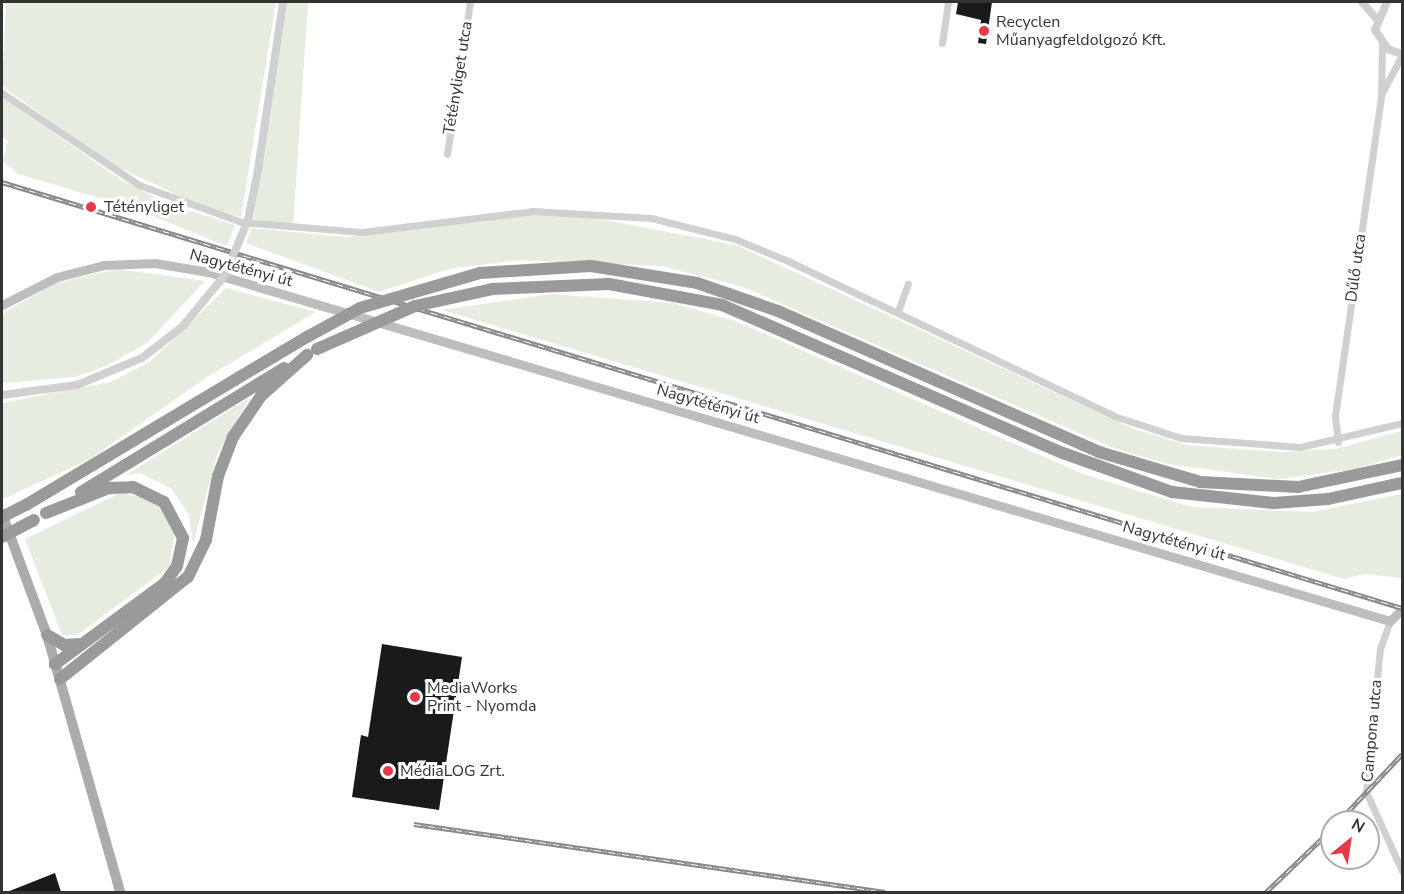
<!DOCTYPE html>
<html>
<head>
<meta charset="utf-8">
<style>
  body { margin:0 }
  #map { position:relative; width:1404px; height:894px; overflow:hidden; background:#fff; font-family:"Nunito Sans",sans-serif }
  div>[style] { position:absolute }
  .green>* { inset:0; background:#e6ecdf }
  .building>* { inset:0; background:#1a1a1a }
  .minor>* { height:7px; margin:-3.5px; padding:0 3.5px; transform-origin:3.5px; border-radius:3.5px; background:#d0d0d0 }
  .tertiary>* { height:8px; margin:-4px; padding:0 4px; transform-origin:4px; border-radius:4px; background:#d0d0d0 }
  .secondary>* { height:9px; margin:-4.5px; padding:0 4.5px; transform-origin:4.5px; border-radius:4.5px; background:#bdbdbd }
  .primary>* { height:10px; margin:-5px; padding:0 5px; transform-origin:5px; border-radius:5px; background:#ababab }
  .motorway>* { height:12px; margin:-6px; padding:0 6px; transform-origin:6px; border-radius:6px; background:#9a9a9a }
  .rail>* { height:4.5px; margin-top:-2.25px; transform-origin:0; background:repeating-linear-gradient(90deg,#fff 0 7px,#888 0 14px); box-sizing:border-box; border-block:2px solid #888 }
  .tertiary-bridge>* { height:8px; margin:-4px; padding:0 4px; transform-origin:4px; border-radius:4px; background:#d0d0d0 }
  .motorway-bridge>* { height:12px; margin:-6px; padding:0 6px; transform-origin:6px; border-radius:6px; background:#9a9a9a }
  .dots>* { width:16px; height:16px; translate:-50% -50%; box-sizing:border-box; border:3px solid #fff; border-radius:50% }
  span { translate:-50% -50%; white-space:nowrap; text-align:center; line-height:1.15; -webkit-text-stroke:6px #fff; paint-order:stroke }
  .poi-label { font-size:16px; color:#333 }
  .left { translate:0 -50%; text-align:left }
  .street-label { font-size:16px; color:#333 }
  .frame { position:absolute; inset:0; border:3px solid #333; pointer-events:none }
  .north { position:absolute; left:1320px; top:810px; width:60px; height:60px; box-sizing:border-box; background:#fff; border:2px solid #adadad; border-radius:50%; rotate:30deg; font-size:16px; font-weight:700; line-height:24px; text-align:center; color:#333 }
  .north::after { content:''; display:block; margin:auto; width:21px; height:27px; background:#e63946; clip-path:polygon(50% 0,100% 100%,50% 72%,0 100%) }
</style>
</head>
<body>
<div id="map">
  <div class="green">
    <i style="clip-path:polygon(6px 2px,276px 2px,241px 217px,201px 206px,109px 163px,2px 86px)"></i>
    <i style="clip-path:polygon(287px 2px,308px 2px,293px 226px,253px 219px)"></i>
    <i style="clip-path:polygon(2px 97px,121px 180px,168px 204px,235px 225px,227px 246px,130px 207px,18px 174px,3px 161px,8px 140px,2px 137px)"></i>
    <i style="clip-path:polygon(536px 214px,578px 215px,736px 245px,1134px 429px,1187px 445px,1280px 452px,1335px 449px,1402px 431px,1402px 455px,1354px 469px,1279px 479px,1168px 464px,1116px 449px,743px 287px,662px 266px,518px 260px,449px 269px,379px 292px,246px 243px,252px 228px,345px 237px)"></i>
    <i style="clip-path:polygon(117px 269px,205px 281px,147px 343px,104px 367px,75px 377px,2px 383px,2px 314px,55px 283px)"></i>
    <i style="clip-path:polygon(226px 288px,316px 312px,207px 377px,90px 459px,3px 499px,2px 403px,111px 382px,151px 361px)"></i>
    <i style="clip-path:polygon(551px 294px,673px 303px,735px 321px,1083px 474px,1191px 507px,1312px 512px,1402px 494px,1402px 578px,1365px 574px,1344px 579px,442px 310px)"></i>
    <i style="clip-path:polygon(249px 398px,217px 455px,193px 544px,189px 515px,172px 489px,140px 473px,126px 475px)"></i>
    <i style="clip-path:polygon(120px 493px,157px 500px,175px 531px,169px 567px,77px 635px,62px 635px,25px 539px)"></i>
  </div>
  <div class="building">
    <i style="clip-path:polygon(958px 2px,992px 2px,986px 44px,978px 43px,981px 20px,956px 14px)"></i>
    <i style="clip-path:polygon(382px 644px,462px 657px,439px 810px,352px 797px,361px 735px,368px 737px)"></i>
    <i style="clip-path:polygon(55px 873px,61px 892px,7px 892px)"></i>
  </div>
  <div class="minor">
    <i style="left:942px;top:43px;width:41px;rotate:-81.7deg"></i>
    <i style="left:2px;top:93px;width:165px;rotate:33.9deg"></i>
    <i style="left:139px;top:185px;width:109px;rotate:19.8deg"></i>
    <i style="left:242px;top:222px;width:120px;rotate:4.8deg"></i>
    <i style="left:362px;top:232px;width:171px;rotate:-7deg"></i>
    <i style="left:532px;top:211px;width:119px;rotate:3.4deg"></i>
    <i style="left:651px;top:218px;width:87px;rotate:14deg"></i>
    <i style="left:735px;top:239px;width:55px;rotate:22.4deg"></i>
    <i style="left:786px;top:260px;width:363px;rotate:25.4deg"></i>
    <i style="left:1114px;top:416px;width:71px;rotate:18.2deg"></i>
    <i style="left:1181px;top:438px;width:119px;rotate:4.3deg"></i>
    <i style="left:1300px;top:447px;width:105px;rotate:-13.2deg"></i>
    <i style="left:1382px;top:93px;width:43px;rotate:-62.2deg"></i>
    <i style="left:447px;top:154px;width:154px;rotate:-81.4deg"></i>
    <i style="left:898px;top:311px;width:29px;rotate:-70deg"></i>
    <i style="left:1338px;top:442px;width:26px;rotate:-97deg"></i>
    <i style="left:1335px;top:416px;width:324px;rotate:-81.8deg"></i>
    <i style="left:1381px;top:95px;width:52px;rotate:-88.9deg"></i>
    <i style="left:1390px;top:621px;width:29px;rotate:110deg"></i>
    <i style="left:1380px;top:648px;width:145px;rotate:95.6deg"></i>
    <i style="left:1366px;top:792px;width:87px;rotate:65.5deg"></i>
  </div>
  <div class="tertiary">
    <i style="left:1362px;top:2px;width:21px;rotate:49deg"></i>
    <i style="left:1387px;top:2px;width:30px;rotate:113deg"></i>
    <i style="left:1375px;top:30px;width:23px;rotate:56deg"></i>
    <i style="left:1388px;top:49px;width:15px;rotate:20deg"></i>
    <i style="left:258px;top:170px;width:170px;rotate:-81.5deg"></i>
    <i style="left:2px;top:395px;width:76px;rotate:-7.6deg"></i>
    <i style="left:77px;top:385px;width:70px;rotate:-22.6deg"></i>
  </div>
  <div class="secondary">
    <i style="left:2px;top:305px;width:62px;rotate:-27deg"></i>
    <i style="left:57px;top:277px;width:49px;rotate:-14.3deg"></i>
    <i style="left:104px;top:265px;width:51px;rotate:-2.2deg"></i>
    <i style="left:155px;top:263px;width:54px;rotate:9.6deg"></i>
    <i style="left:208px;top:272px;width:1232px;rotate:16.45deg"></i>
    <i style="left:1390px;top:621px;width:17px;rotate:-45deg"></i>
  </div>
  <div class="primary">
    <i style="left:2px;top:514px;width:129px;rotate:69.6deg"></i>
    <i style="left:47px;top:635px;width:267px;rotate:74.1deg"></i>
  </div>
  <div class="motorway">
    <i style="left:480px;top:273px;width:111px;rotate:-3.6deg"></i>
    <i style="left:591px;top:266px;width:107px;rotate:9.1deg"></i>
    <i style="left:697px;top:283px;width:86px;rotate:19.1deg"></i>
    <i style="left:778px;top:311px;width:351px;rotate:23.7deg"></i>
    <i style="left:1099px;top:452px;width:105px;rotate:16.5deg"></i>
    <i style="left:1200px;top:482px;width:98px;rotate:2.9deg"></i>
    <i style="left:1298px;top:487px;width:106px;rotate:-11.9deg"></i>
    <i style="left:492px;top:289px;width:117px;rotate:-2.4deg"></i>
    <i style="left:609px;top:284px;width:115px;rotate:10.5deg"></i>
    <i style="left:722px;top:305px;width:372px;rotate:23.5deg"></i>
    <i style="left:1063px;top:453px;width:116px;rotate:19.7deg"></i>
    <i style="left:1172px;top:492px;width:103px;rotate:6.2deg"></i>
    <i style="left:1274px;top:503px;width:54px;rotate:-4.2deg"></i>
    <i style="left:1328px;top:499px;width:76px;rotate:-12.2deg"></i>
    <i style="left:81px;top:492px;width:238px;rotate:-31.4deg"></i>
    <i style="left:26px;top:505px;width:327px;rotate:-30.9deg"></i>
    <i style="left:46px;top:513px;width:68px;rotate:-21.6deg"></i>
    <i style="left:109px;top:488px;width:24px;rotate:-2deg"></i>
    <i style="left:133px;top:487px;width:34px;rotate:26deg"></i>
    <i style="left:164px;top:502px;width:41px;rotate:62.2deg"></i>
    <i style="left:183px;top:538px;width:29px;rotate:102deg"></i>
    <i style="left:177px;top:566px;width:21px;rotate:125deg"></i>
    <i style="left:165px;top:583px;width:137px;rotate:143.6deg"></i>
    <i style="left:47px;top:635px;width:20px;rotate:30deg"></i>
    <i style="left:64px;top:645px;width:16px;rotate:-4deg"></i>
    <i style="left:60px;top:679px;width:164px;rotate:-38.6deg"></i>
    <i style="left:188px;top:577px;width:41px;rotate:-64.1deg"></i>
    <i style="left:206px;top:540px;width:65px;rotate:-79.4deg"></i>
    <i style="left:218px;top:476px;width:42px;rotate:-69deg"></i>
    <i style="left:233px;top:437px;width:50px;rotate:-55.7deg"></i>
    <i style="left:261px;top:396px;width:62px;rotate:-41.7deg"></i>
  </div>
  <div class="rail">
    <i style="left:2px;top:182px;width:1463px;rotate:16.92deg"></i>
    <i style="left:1338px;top:822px;width:93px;rotate:-46.7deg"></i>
    <i style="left:414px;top:824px;width:476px;rotate:8.2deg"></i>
    <i style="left:1266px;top:892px;width:91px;rotate:-43.7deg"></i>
  </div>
  <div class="tertiary-bridge">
    <i style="left:142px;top:358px;width:51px;rotate:-37.8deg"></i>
    <i style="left:182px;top:327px;width:67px;rotate:-50.4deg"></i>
    <i style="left:225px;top:275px;width:60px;rotate:-67.3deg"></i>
    <i style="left:248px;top:220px;width:51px;rotate:-78.7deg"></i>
  </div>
  <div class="motorway-bridge">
    <i style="left:307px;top:337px;width:60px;rotate:-28.7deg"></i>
    <i style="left:360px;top:308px;width:125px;rotate:-16.3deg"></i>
    <i style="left:317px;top:349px;width:107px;rotate:-23.7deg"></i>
    <i style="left:415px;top:306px;width:79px;rotate:-12.4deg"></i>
    <i style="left:2px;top:517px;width:27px;rotate:-27deg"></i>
    <i style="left:2px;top:537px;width:36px;rotate:-28deg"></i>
  </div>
  <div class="dots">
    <i style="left:984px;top:31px;background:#e63946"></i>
    <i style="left:91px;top:207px;background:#e63946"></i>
    <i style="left:415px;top:697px;background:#e63946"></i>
    <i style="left:388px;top:771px;background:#e63946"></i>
  </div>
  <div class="poi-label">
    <span class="left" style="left:996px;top:31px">Recyclen<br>Műanyagfeldolgozó Kft.</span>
    <span class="left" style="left:104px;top:207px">Tétényliget</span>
    <span class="left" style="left:427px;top:697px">MediaWorks<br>Print - Nyomda</span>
    <span class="left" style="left:400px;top:771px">MédiaLOG Zrt.</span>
  </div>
  <div class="street-label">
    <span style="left:458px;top:78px;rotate:-81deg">Tétényliget utca</span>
    <span style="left:241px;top:268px;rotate:15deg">Nagytétényi út</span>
    <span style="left:1356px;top:268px;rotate:-82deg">Dűlő utca</span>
    <span style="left:708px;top:404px;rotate:16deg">Nagytétényi út</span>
    <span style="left:1174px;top:541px;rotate:16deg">Nagytétényi út</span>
    <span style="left:1372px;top:731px;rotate:-85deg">Campona utca</span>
  </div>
  <div class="frame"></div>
  <div class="north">N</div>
</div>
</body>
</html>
